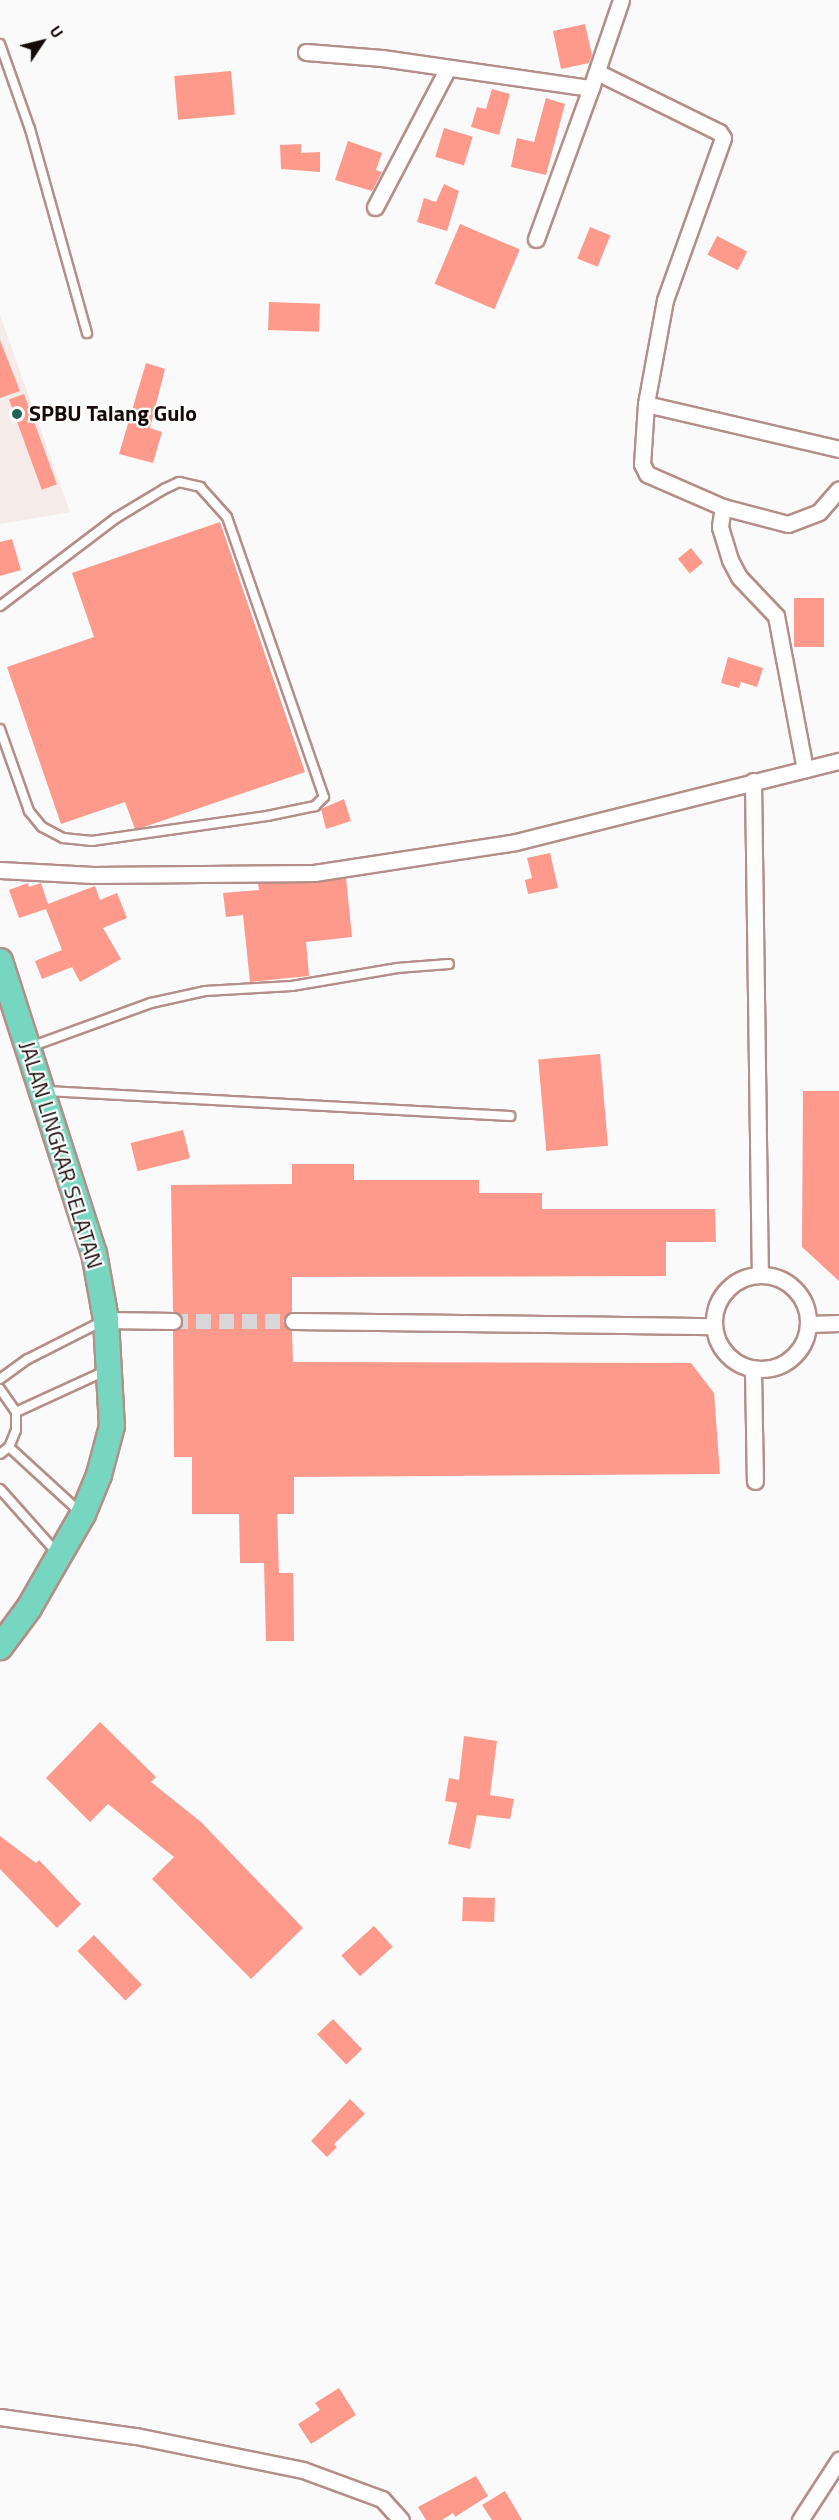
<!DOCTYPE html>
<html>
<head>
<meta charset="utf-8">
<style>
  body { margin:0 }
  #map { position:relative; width:839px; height:2520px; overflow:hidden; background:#fafafa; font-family:"Titillium Web",sans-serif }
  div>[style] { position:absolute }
  .built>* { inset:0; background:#f5ebe9 }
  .building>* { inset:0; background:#fd9a8b; transform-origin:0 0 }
  .minor-tunnel>* { height:15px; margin-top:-7.5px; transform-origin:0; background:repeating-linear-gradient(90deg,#d8d6d6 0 15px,transparent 0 23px) }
  .roads { filter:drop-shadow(2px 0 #b48e88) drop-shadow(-2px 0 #b48e88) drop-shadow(0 2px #b48e88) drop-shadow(0 -2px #b48e88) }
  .service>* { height:8px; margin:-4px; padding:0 4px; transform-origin:4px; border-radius:4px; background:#fff }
  .minor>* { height:15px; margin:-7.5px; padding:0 7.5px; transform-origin:7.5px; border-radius:7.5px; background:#fff }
  .minor>.ring { margin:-7.5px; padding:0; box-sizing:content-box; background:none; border:15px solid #fff; border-radius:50% }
  .trunk>* { height:24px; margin:-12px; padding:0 12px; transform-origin:12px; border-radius:12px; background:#77d6bf }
  .dots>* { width:16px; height:16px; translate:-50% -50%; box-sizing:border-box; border:3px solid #fff; border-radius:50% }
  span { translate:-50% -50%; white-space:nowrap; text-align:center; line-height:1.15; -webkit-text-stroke:4.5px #fff; paint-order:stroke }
  .poi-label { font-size:22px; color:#160a08; font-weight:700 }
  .left { translate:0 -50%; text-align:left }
  .street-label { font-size:22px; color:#160a08 }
  .north { position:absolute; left:12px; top:12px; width:60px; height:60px; -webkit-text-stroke:4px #fff; paint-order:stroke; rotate:55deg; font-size:16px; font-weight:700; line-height:24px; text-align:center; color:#160a08 }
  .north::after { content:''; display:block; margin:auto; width:21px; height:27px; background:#160a08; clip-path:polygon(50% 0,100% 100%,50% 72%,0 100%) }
</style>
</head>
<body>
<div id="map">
  <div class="built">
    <i style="clip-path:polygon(0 315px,70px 512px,0 524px)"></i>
  </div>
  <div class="building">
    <i style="clip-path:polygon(585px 24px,592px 55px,589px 63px,561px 69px,553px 31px)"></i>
    <i style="left:231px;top:71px;width:44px;height:57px;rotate:85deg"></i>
    <i style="clip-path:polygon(492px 89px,510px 94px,499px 135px,471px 127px,477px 107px,486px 109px)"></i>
    <i style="clip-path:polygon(546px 98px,565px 104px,546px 175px,511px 167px,517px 138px,534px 142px)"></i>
    <i style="left:444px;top:128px;width:30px;height:30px;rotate:17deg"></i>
    <i style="clip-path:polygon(348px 141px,382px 153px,376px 170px,382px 172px,372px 191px,335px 180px)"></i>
    <i style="clip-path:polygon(301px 144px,301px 153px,320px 152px,320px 172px,281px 169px,280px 145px)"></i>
    <i style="clip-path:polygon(444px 184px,459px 191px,447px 231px,417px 222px,424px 198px,436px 202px)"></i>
    <i style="left:460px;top:224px;width:65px;height:65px;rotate:23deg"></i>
    <i style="left:590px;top:227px;width:22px;height:34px;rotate:22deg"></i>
    <i style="left:717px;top:236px;width:34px;height:21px;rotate:27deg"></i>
    <i style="left:269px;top:302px;width:51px;height:28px;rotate:2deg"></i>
    <i style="clip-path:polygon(0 340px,20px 391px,0 398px)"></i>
    <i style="clip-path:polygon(146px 363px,165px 369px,150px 428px,162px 432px,153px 463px,119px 454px)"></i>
    <i style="left:24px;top:394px;width:96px;height:16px;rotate:70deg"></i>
    <i style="clip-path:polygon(220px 522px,305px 772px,141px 828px,135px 829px,125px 802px,61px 824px,7px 667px,94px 637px,72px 573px)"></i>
    <i style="clip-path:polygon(12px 539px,21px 570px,0 576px,0 542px)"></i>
    <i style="left:691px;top:548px;width:19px;height:17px;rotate:51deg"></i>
    <i style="left:794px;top:598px;width:30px;height:49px"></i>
    <i style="clip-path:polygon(728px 657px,763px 668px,757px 687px,741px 682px,739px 688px,721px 683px)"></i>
    <i style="clip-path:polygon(344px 799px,351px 821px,326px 829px,321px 809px)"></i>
    <i style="clip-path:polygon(550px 853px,558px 888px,528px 894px,525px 880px,532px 878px,527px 858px)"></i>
    <i style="clip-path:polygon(346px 878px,352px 937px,306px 942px,309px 976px,250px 982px,243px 915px,226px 917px,223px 893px,259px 890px,258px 883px)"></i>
    <i style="clip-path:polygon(28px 883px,29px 887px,41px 883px,48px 904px,95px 886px,100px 900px,117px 893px,127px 918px,103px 928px,121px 959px,80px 982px,72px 967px,42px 979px,35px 961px,62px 950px,46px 909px,19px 918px,9px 890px)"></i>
    <i style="left:600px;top:1054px;width:92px;height:62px;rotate:85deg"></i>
    <i style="clip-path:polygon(803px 1091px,839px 1091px,839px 1281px,802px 1247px)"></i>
    <i style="left:183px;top:1130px;width:29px;height:54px;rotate:76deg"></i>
    <i style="clip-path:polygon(292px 1164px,354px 1164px,354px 1180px,479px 1180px,479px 1193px,542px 1193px,542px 1209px,715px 1209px,716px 1242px,666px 1242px,666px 1276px,292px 1277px,292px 1311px,283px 1321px,292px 1331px,293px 1362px,691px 1363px,714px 1393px,720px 1474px,294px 1477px,294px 1514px,277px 1514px,279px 1573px,293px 1573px,294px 1641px,266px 1641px,264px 1563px,240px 1563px,239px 1514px,192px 1514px,192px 1457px,174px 1457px,173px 1331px,183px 1321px,173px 1311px,171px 1185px,292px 1184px)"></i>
    <i style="clip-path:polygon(100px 1722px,156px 1777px,151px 1782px,201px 1822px,303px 1928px,251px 1979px,152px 1879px,174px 1857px,108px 1804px,90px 1822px,46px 1778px)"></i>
    <i style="clip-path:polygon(464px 1736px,497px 1741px,490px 1795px,514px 1799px,510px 1819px,477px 1815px,470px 1849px,448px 1844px,457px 1803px,445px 1801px,449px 1778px,459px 1780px)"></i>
    <i style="clip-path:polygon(0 1836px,36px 1863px,39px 1860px,81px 1904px,57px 1928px,0 1869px)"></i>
    <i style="left:463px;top:1897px;width:32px;height:24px;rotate:2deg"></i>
    <i style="left:374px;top:1926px;width:28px;height:44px;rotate:48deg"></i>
    <i style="left:94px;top:1935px;width:69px;height:23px;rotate:46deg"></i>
    <i style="left:333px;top:2019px;width:42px;height:22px;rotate:46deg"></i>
    <i style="clip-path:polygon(350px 2099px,365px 2114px,334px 2144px,337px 2147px,327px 2157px,311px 2141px)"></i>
    <i style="clip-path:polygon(339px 2388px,356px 2415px,311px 2444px,298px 2424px,320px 2410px,315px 2403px)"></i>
    <i style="clip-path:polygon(476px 2476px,488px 2496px,455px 2517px,453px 2513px,442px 2520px,426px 2520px,418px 2507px)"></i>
    <i style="clip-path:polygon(505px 2491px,522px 2520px,492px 2520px,482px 2505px)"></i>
  </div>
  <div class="minor-tunnel">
    <i style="left:173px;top:1321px;width:120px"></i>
  </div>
  <div class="roads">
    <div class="service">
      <i style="left:0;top:44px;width:90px;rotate:70.6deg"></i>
      <i style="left:30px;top:129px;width:212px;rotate:74.4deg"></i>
      <i style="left:0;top:606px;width:146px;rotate:-37.2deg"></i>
      <i style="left:116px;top:518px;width:56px;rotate:-31.1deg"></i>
      <i style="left:164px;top:489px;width:17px;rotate:-25deg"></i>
      <i style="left:179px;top:482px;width:22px;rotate:13deg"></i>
      <i style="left:200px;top:487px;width:40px;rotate:48deg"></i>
      <i style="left:227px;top:517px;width:296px;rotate:70.9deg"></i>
      <i style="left:324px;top:797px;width:13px;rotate:135deg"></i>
      <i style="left:315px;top:806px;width:49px;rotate:168.2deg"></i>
      <i style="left:267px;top:816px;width:177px;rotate:171.9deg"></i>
      <i style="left:92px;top:841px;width:29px;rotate:-174deg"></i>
      <i style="left:63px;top:838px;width:24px;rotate:-152deg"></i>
      <i style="left:42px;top:827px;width:21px;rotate:-129deg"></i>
      <i style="left:29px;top:811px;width:87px;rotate:-109.5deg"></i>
      <i style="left:30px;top:1047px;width:129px;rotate:-20deg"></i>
      <i style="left:151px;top:1003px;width:55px;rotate:-12.5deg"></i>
      <i style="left:205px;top:991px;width:87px;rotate:-3.3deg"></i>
      <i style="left:292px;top:986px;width:107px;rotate:-9.7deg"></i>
      <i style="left:397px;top:968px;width:52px;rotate:-4.4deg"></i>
      <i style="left:46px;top:1091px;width:465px;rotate:3.1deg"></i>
      <i style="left:0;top:1379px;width:34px;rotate:-36deg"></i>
      <i style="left:28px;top:1359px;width:84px;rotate:-26.9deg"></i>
      <i style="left:0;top:1389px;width:28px;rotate:55deg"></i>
      <i style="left:16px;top:1412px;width:18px;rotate:90deg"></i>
      <i style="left:16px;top:1430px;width:18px;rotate:112deg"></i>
      <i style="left:9px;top:1447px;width:11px;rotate:142deg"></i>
      <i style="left:16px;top:1412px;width:98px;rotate:-24.7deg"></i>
      <i style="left:9px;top:1447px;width:98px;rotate:42.5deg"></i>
      <i style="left:0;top:1489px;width:86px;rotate:48.3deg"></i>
    </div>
    <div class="minor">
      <i style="left:306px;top:52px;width:76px;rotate:4.5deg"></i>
      <i style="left:382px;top:58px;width:211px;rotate:8.2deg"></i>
      <i style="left:591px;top:88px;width:93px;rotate:-71.2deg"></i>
      <i style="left:599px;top:73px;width:134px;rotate:26.2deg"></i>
      <i style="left:719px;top:132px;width:7px;rotate:56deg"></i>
      <i style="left:723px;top:138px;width:172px;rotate:109.7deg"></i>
      <i style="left:665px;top:300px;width:106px;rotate:100.4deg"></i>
      <i style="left:646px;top:404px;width:60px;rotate:93.8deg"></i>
      <i style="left:642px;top:464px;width:11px;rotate:63deg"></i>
      <i style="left:647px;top:474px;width:83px;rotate:23.5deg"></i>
      <i style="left:723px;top:507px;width:67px;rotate:14.7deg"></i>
      <i style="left:788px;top:524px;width:33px;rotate:-21deg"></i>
      <i style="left:819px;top:512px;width:30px;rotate:-49deg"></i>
      <i style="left:375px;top:207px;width:157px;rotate:-62.3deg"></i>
      <i style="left:536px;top:239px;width:161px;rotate:-70deg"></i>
      <i style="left:646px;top:404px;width:198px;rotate:13.1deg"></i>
      <i style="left:723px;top:507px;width:20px;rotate:99deg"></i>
      <i style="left:720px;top:527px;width:34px;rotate:73deg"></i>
      <i style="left:730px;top:560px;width:19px;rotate:62deg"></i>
      <i style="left:739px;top:577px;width:54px;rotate:46.5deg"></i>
      <i style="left:776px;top:616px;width:156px;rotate:79.3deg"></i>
      <i style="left:753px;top:781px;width:493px;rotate:89.2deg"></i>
      <i style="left:0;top:870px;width:93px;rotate:3.1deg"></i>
      <i style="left:93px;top:875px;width:221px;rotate:-0.5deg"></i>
      <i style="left:314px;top:873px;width:204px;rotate:-8.7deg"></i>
      <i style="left:516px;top:842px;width:333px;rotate:-14.1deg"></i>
      <i class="ring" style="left:714px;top:1275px;width:79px;height:79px"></i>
      <i style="left:106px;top:1320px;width:67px;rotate:0.9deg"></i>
      <i style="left:293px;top:1321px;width:421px;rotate:0.7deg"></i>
      <i style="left:809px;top:1324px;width:30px;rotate:-2deg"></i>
      <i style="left:753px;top:1370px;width:111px;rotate:89deg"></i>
      <i style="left:0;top:2417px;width:137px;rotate:8deg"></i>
      <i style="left:136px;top:2436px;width:170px;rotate:11.5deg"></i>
      <i style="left:303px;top:2470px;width:84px;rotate:20.2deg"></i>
      <i style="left:382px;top:2499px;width:28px;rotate:48deg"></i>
      <i style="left:800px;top:2520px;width:72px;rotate:-57deg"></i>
    </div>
    <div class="trunk">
      <i style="left:0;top:961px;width:307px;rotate:72.2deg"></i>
      <i style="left:94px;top:1253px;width:68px;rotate:79.8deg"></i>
      <i style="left:106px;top:1320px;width:106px;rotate:86.8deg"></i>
      <i style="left:112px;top:1426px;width:51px;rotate:104.9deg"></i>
      <i style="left:99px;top:1475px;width:42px;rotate:112.3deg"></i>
      <i style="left:83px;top:1514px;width:108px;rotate:119.9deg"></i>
      <i style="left:29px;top:1608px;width:49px;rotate:126.6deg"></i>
    </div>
  </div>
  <div class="dots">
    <i style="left:17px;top:414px;background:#216454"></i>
  </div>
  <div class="poi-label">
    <span class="left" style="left:29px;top:414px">SPBU Talang Gulo</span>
  </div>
  <div class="street-label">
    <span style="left:61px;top:1155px;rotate:73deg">JALAN LINGKAR SELATAN</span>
  </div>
  <div class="north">U</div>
</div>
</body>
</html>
